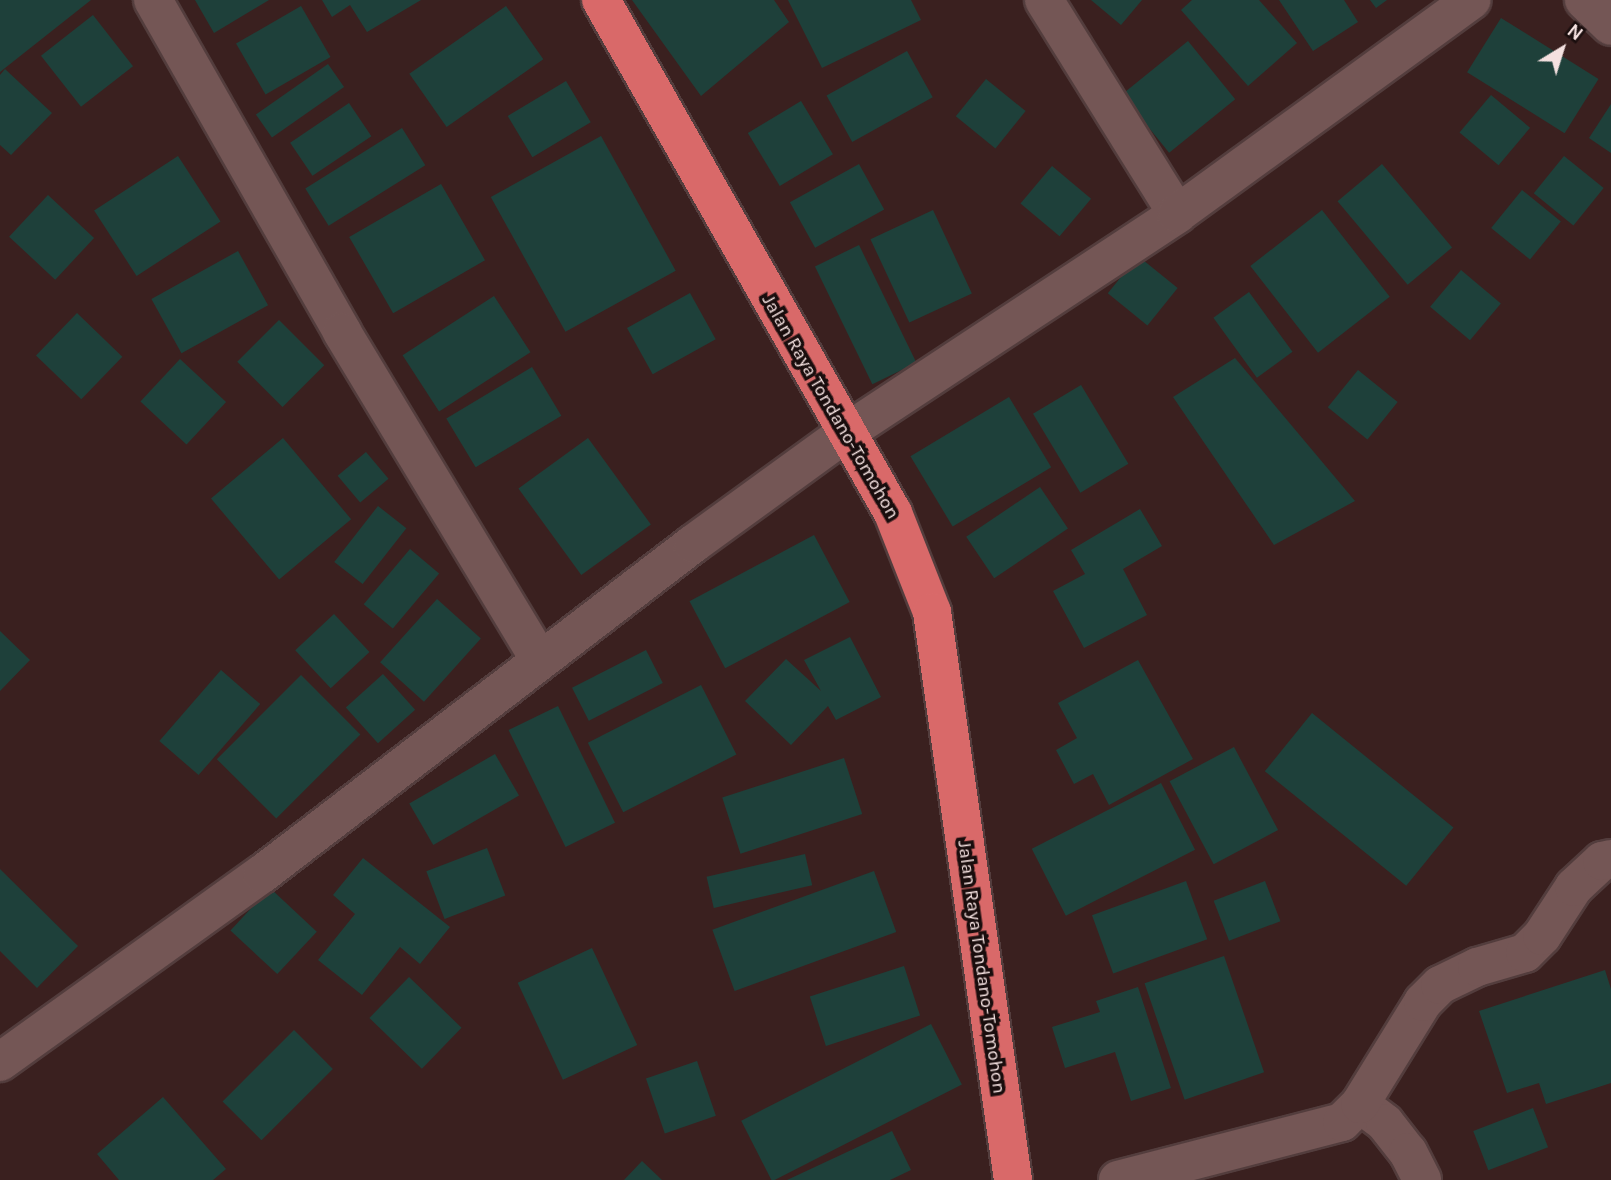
<!DOCTYPE html>
<html>
<head>
<meta charset="utf-8">
<style>
  body { margin:0 }
  #map { position:relative; width:1611px; height:1180px; overflow:hidden; background:#3a201f; font-family:Karla,sans-serif }
  div>[style] { position:absolute }
  .building>* { inset:0; background:#1e403a; transform-origin:0 0 }
  .roads { filter:drop-shadow(2px 0 #533d3d) drop-shadow(-2px 0 #533d3d) drop-shadow(0 2px #533d3d) drop-shadow(0 -2px #533d3d) }
  .minor>* { height:38px; margin:-19px; padding:0 19px; transform-origin:19px; border-radius:19px; background:#745655 }
  .highway>* { height:38px; margin:-19px; padding:0 19px; transform-origin:19px; border-radius:19px; background:#d96969 }
  span { translate:-50% -50%; white-space:nowrap; text-align:center; line-height:1.15; -webkit-text-stroke:7px #190d0d; paint-order:stroke }
  .street-label { font-size:19px; color:#f4e1e0 }
  .north { position:absolute; left:1527px; top:14px; width:70px; height:70px; -webkit-text-stroke:5px #190d0d; paint-order:stroke; rotate:38deg; font-size:19px; font-weight:700; line-height:28px; text-align:center; color:#f4e1e0 }
  .north::after { content:''; display:block; margin:auto; width:24px; height:32px; background:#f4e1e0; clip-path:polygon(50% 0,100% 100%,50% 72%,0 100%) }
</style>
</head>
<body>
<div id="map">
  <div class="building">
    <i style="clip-path:polygon(0 0,91px 0,0 72px)"></i>
    <i style="clip-path:polygon(195px 0,269px 0,214px 33px)"></i>
    <i style="clip-path:polygon(322px 0,421px 0,367px 32px,350px 5px,332px 17px)"></i>
    <i style="clip-path:polygon(632px 0,774px 0,789px 22px,701px 96px)"></i>
    <i style="clip-path:polygon(788px 0,911px 0,921px 20px,822px 68px)"></i>
    <i style="clip-path:polygon(1091px 0,1142px 0,1121px 25px)"></i>
    <i style="clip-path:polygon(1192px 0,1259px 0,1297px 43px,1248px 86px,1181px 10px)"></i>
    <i style="clip-path:polygon(1279px 0,1344px 0,1358px 22px,1313px 51px)"></i>
    <i style="clip-path:polygon(1370px 0,1387px 0,1376px 8px)"></i>
    <i style="left:301px;top:6px;width:59px;height:75px;rotate:60deg"></i>
    <i style="left:506px;top:6px;width:65px;height:118px;rotate:55deg"></i>
    <i style="left:93px;top:15px;width:65px;height:66px;rotate:52deg"></i>
    <i style="left:1501px;top:18px;width:115px;height:64px;rotate:32deg"></i>
    <i style="left:1188px;top:41px;width:75px;height:85px;rotate:51deg"></i>
    <i style="left:907px;top:51px;width:53px;height:92px;rotate:61deg"></i>
    <i style="left:328px;top:64px;width:28px;height:88px;rotate:55deg"></i>
    <i style="clip-path:polygon(5px 69px,52px 113px,11px 155px,0 145px,0 75px)"></i>
    <i style="left:986px;top:79px;width:51px;height:48px;rotate:39deg"></i>
    <i style="left:566px;top:81px;width:48px;height:68px;rotate:59deg"></i>
    <i style="left:1491px;top:95px;width:51px;height:49px;rotate:40deg"></i>
    <i style="left:801px;top:101px;width:62px;height:62px;rotate:59deg"></i>
    <i style="left:349px;top:103px;width:40px;height:71px;rotate:56deg"></i>
    <i style="clip-path:polygon(1611px 104px,1611px 153px,1589px 138px)"></i>
    <i style="left:402px;top:128px;width:44px;height:114px;rotate:58deg"></i>
    <i style="left:601px;top:136px;width:154px;height:126px;rotate:61deg"></i>
    <i style="left:178px;top:156px;width:78px;height:100px;rotate:57deg"></i>
    <i style="left:1564px;top:156px;width:51px;height:48px;rotate:39deg"></i>
    <i style="left:859px;top:164px;width:52px;height:79px;rotate:61deg"></i>
    <i style="left:1382px;top:164px;width:109px;height:58px;rotate:50deg"></i>
    <i style="left:1052px;top:166px;width:51px;height:49px;rotate:40deg"></i>
    <i style="left:441px;top:184px;width:88px;height:106px;rotate:60deg"></i>
    <i style="left:1522px;top:190px;width:50px;height:49px;rotate:39deg"></i>
    <i style="left:48px;top:195px;width:63px;height:57px;rotate:43deg"></i>
    <i style="left:933px;top:210px;width:92px;height:69px;rotate:65deg"></i>
    <i style="left:1322px;top:210px;width:110px;height:91px;rotate:52deg"></i>
    <i style="left:859px;top:245px;width:131px;height:49px;rotate:64deg"></i>
    <i style="left:238px;top:251px;width:62px;height:99px;rotate:61deg"></i>
    <i style="left:1138px;top:256px;width:51px;height:48px;rotate:39deg"></i>
    <i style="left:1461px;top:270px;width:52px;height:48px;rotate:40deg"></i>
    <i style="left:1249px;top:292px;width:74px;height:44px;rotate:54deg"></i>
    <i style="left:690px;top:293px;width:53px;height:72px;rotate:61deg"></i>
    <i style="left:494px;top:296px;width:67px;height:109px;rotate:57deg"></i>
    <i style="left:77px;top:313px;width:63px;height:59px;rotate:44deg"></i>
    <i style="left:279px;top:320px;width:64px;height:59px;rotate:45deg"></i>
    <i style="clip-path:polygon(1235px 358px,1355px 501px,1274px 545px,1173px 397px)"></i>
    <i style="left:180px;top:359px;width:63px;height:58px;rotate:43deg"></i>
    <i style="left:532px;top:367px;width:57px;height:100px;rotate:59deg"></i>
    <i style="left:1358px;top:370px;width:51px;height:48px;rotate:39deg"></i>
    <i style="left:1081px;top:385px;width:92px;height:56px;rotate:59deg"></i>
    <i style="left:1009px;top:397px;width:82px;height:115px;rotate:59deg"></i>
    <i style="left:283px;top:438px;width:106px;height:94px;rotate:50deg"></i>
    <i style="left:588px;top:438px;width:107px;height:86px;rotate:54deg"></i>
    <i style="left:366px;top:452px;width:35px;height:37px;rotate:50deg"></i>
    <i style="left:1040px;top:487px;width:50px;height:89px;rotate:56deg"></i>
    <i style="left:378px;top:506px;width:36px;height:71px;rotate:38deg"></i>
    <i style="clip-path:polygon(1140px 509px,1162px 546px,1123px 569px,1147px 615px,1084px 648px,1053px 591px,1085px 574px,1071px 550px)"></i>
    <i style="left:814px;top:535px;width:76px;height:141px;rotate:62deg"></i>
    <i style="left:410px;top:549px;width:38px;height:72px;rotate:40deg"></i>
    <i style="left:437px;top:599px;width:59px;height:85px;rotate:42deg"></i>
    <i style="left:334px;top:614px;width:52px;height:53px;rotate:47deg"></i>
    <i style="clip-path:polygon(0 631px,30px 660px,0 691px)"></i>
    <i style="clip-path:polygon(850px 637px,881px 697px,836px 720px,828px 706px,791px 745px,745px 701px,786px 659px,821px 691px,804px 660px)"></i>
    <i style="left:646px;top:650px;width:37px;height:83px;rotate:63deg"></i>
    <i style="clip-path:polygon(1138px 660px,1193px 759px,1109px 805px,1093px 774px,1074px 784px,1056px 750px,1077px 738px,1058px 703px)"></i>
    <i style="left:221px;top:670px;width:52px;height:94px;rotate:41deg"></i>
    <i style="left:383px;top:674px;width:48px;height:50px;rotate:48deg"></i>
    <i style="left:301px;top:675px;width:84px;height:119px;rotate:45deg"></i>
    <i style="left:701px;top:685px;width:78px;height:127px;rotate:63deg"></i>
    <i style="left:558px;top:706px;width:130px;height:55px;rotate:64deg"></i>
    <i style="left:1312px;top:713px;width:182px;height:75px;rotate:39deg"></i>
    <i style="left:1234px;top:747px;width:94px;height:73px;rotate:62deg"></i>
    <i style="left:495px;top:754px;width:48px;height:99px;rotate:60deg"></i>
    <i style="left:844px;top:758px;width:59px;height:128px;rotate:72deg"></i>
    <i style="left:1161px;top:783px;width:75px;height:145px;rotate:63deg"></i>
    <i style="left:487px;top:848px;width:51px;height:65px;rotate:69deg"></i>
    <i style="left:805px;top:854px;width:32px;height:101px;rotate:77deg"></i>
    <i style="clip-path:polygon(363px 858px,450px 927px,420px 964px,400px 947px,362px 995px,318px 960px,355px 914px,333px 895px)"></i>
    <i style="clip-path:polygon(0 869px,78px 946px,37px 988px,0 951px)"></i>
    <i style="left:874px;top:871px;width:65px;height:172px;rotate:70deg"></i>
    <i style="left:1186px;top:881px;width:62px;height:100px;rotate:70deg"></i>
    <i style="left:1265px;top:881px;width:43px;height:55px;rotate:69deg"></i>
    <i style="left:270px;top:888px;width:64px;height:58px;rotate:43deg"></i>
    <i style="left:592px;top:948px;width:107px;height:82px;rotate:65deg"></i>
    <i style="left:1224px;top:956px;width:123px;height:84px;rotate:71deg"></i>
    <i style="left:904px;top:966px;width:52px;height:99px;rotate:72deg"></i>
    <i style="clip-path:polygon(1605px 970px,1611px 989px,1611px 1083px,1546px 1104px,1539px 1083px,1507px 1093px,1479px 1011px)"></i>
    <i style="left:409px;top:977px;width:73px;height:57px;rotate:44deg"></i>
    <i style="clip-path:polygon(1138px 987px,1171px 1088px,1131px 1101px,1115px 1052px,1065px 1068px,1052px 1027px,1100px 1012px,1096px 1001px)"></i>
    <i style="left:931px;top:1024px;width:68px;height:213px;rotate:63deg"></i>
    <i style="left:294px;top:1030px;width:55px;height:101px;rotate:45deg"></i>
    <i style="left:697px;top:1061px;width:58px;height:54px;rotate:71deg"></i>
    <i style="clip-path:polygon(163px 1097px,226px 1169px,213px 1180px,119px 1180px,97px 1154px)"></i>
    <i style="left:1533px;top:1108px;width:42px;height:64px;rotate:69deg"></i>
    <i style="clip-path:polygon(892px 1131px,911px 1170px,890px 1180px,787px 1180px)"></i>
    <i style="clip-path:polygon(642px 1161px,662px 1180px,624px 1180px)"></i>
  </div>
  <div class="roads">
    <div class="minor">
      <i style="left:153px;top:0;width:382px;rotate:60.3deg"></i>
      <i style="left:342px;top:332px;width:383px;rotate:58.9deg"></i>
      <i style="left:1044px;top:0;width:252px;rotate:58.1deg"></i>
      <i style="left:1584px;top:0;width:37px;rotate:44deg"></i>
      <i style="left:0;top:1062px;width:322px;rotate:-35.7deg"></i>
      <i style="left:262px;top:874px;width:543px;rotate:-37.44deg"></i>
      <i style="left:693px;top:544px;width:190px;rotate:-36deg"></i>
      <i style="left:847px;top:432px;width:396px;rotate:-33.4deg"></i>
      <i style="left:1177px;top:214px;width:364px;rotate:-36deg"></i>
      <i style="left:1360px;top:1104px;width:31px;rotate:37deg"></i>
      <i style="left:1385px;top:1123px;width:37px;rotate:52deg"></i>
      <i style="left:1408px;top:1152px;width:31px;rotate:63deg"></i>
      <i style="left:1118px;top:1180px;width:231px;rotate:-14.5deg"></i>
      <i style="left:1342px;top:1122px;width:25px;rotate:-45deg"></i>
      <i style="left:1360px;top:1104px;width:120px;rotate:-58.3deg"></i>
      <i style="left:1423px;top:1002px;width:24px;rotate:-45deg"></i>
      <i style="left:1440px;top:985px;width:41px;rotate:-25.9deg"></i>
      <i style="left:1477px;top:967px;width:50px;rotate:-16.3deg"></i>
      <i style="left:1525px;top:953px;width:24px;rotate:-45deg"></i>
      <i style="left:1542px;top:936px;width:59px;rotate:-56.9deg"></i>
      <i style="left:1574px;top:887px;width:38px;rotate:-43deg"></i>
      <i style="left:1602px;top:861px;width:9px;rotate:-13deg"></i>
    </div>
    <div class="highway">
      <i style="left:601px;top:0;width:590px;rotate:60.35deg"></i>
      <i style="left:893px;top:513px;width:106px;rotate:68.5deg"></i>
      <i style="left:932px;top:612px;width:574px;rotate:81.88deg"></i>
    </div>
  </div>
  <div class="street-label">
    <span style="left:830px;top:407px;rotate:60deg">Jalan Raya Tondano-Tomohon</span>
    <span style="left:981px;top:967px;rotate:82deg">Jalan Raya Tondano-Tomohon</span>
  </div>
  <div class="north">N</div>
</div>
</body>
</html>
